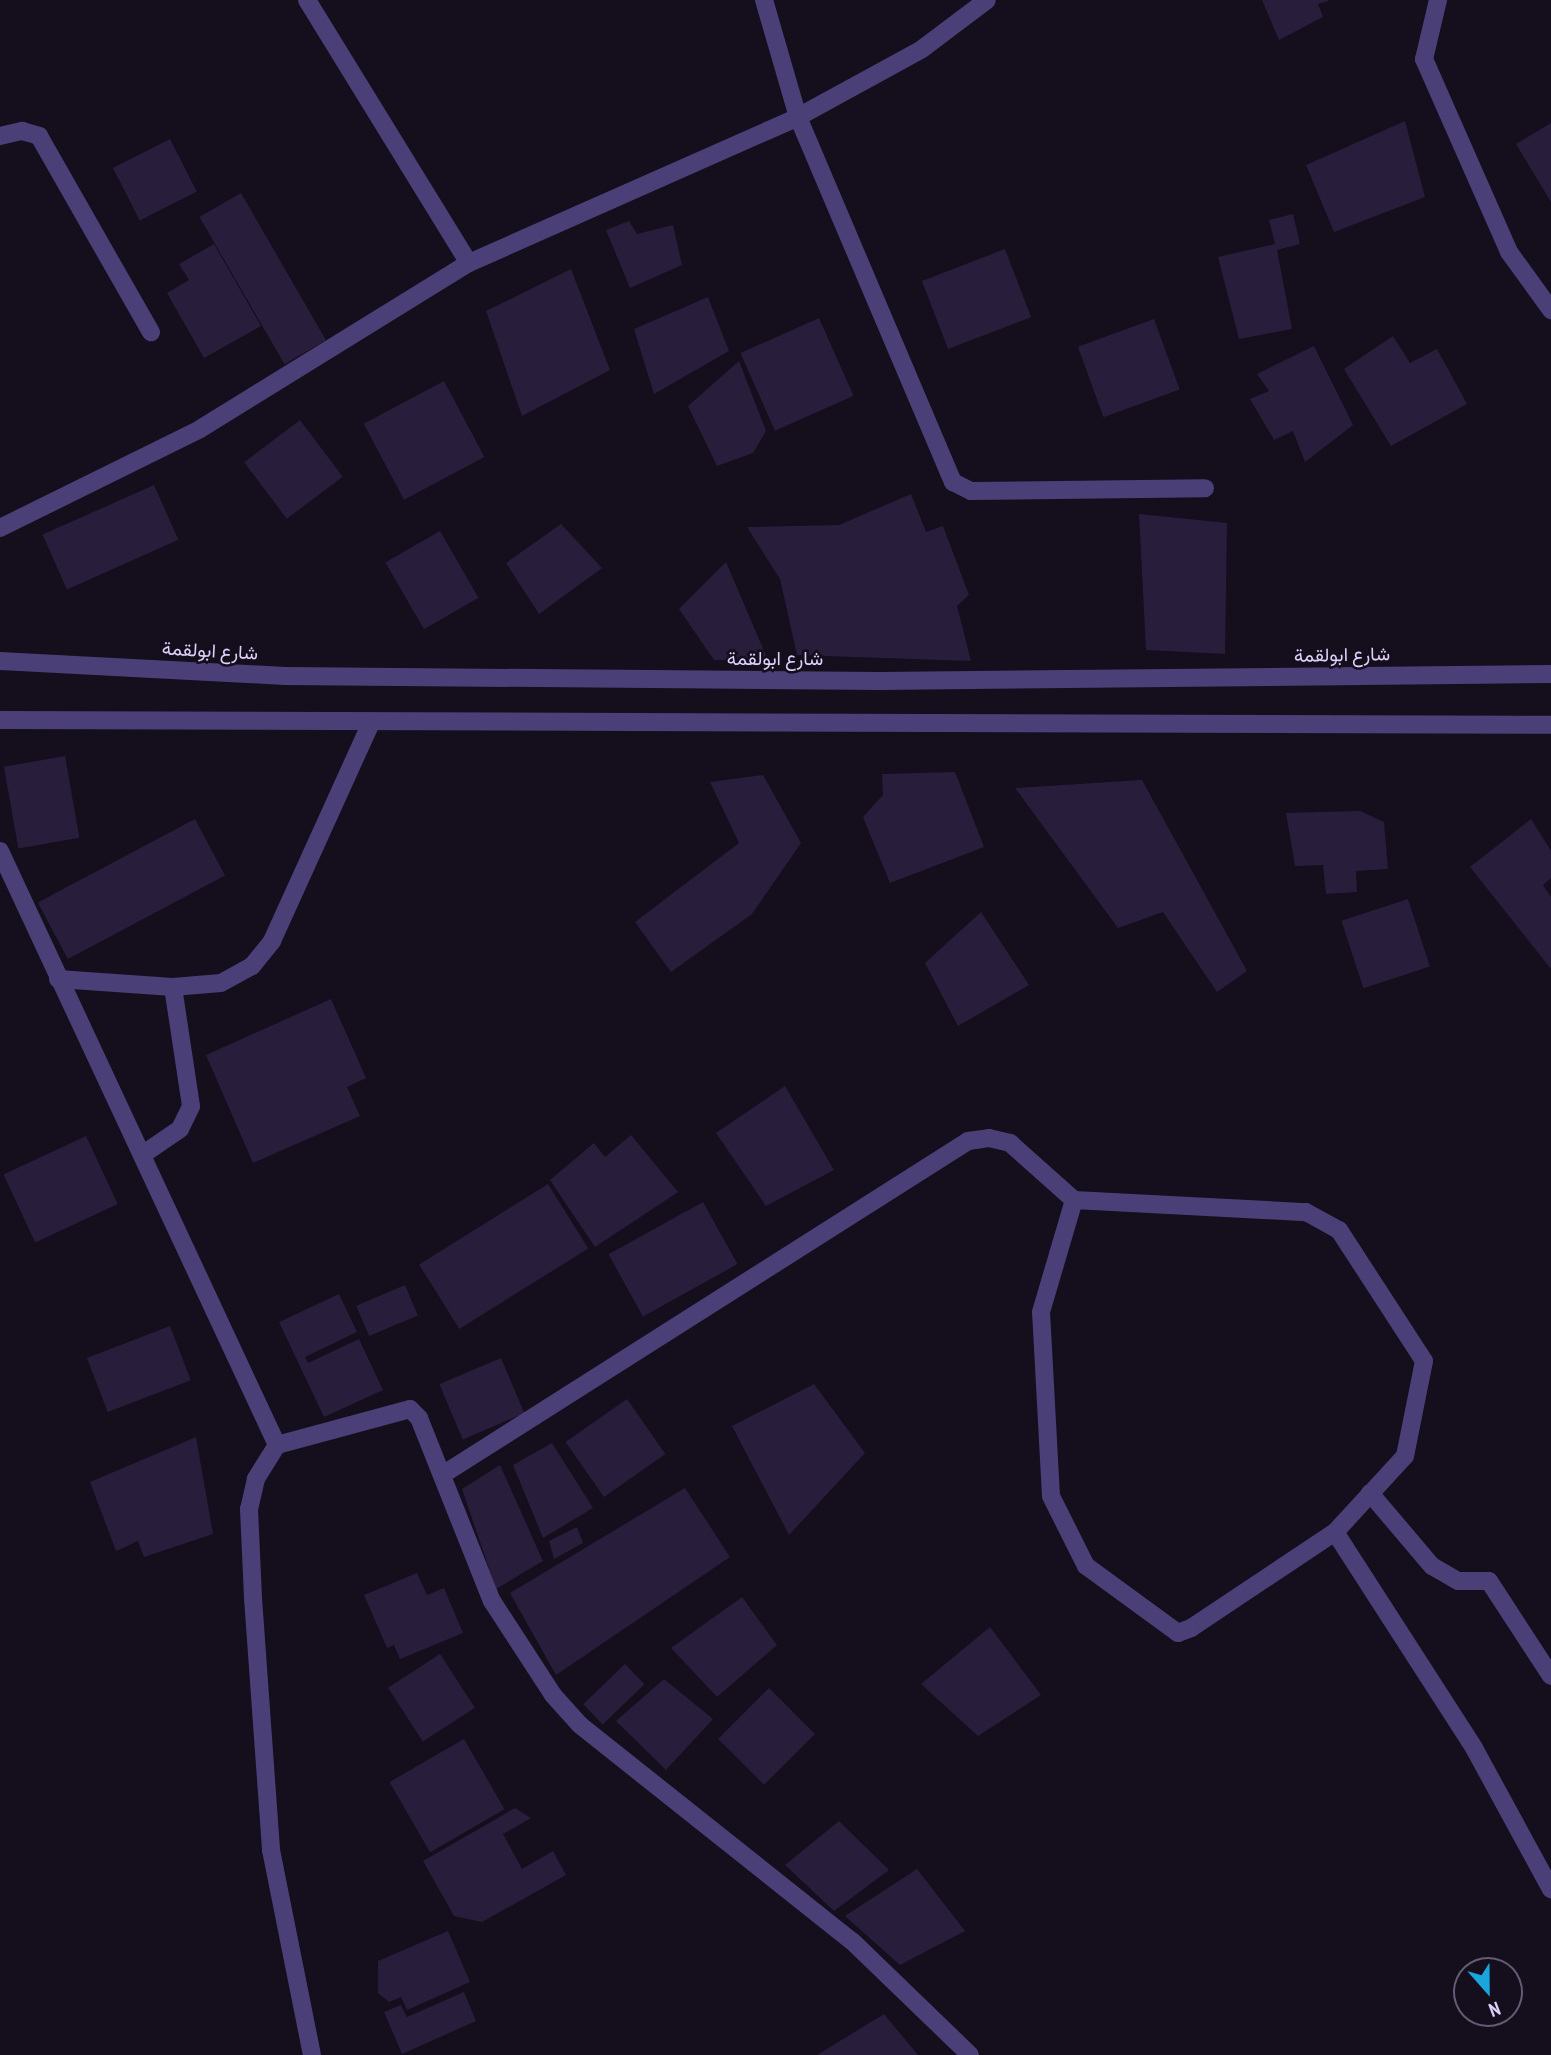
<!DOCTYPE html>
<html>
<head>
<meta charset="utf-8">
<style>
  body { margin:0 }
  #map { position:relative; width:1551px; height:2055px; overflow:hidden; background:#140e1d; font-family:"PT Sans Narrow",Vazirmatn,sans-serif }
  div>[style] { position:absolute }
  .building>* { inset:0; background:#291d3c; transform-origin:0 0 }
  .minor>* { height:18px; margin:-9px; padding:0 9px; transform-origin:9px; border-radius:9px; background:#4b3f77 }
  span { translate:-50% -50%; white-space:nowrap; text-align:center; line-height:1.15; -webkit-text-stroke:5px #140e1d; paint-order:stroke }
  .street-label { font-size:19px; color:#ddd0f9 }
  .north { position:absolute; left:1453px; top:1957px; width:70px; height:70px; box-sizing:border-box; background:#140e1d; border:2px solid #645c75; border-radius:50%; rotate:159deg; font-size:19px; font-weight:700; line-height:28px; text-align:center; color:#ddd0f9 }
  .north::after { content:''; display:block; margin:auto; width:24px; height:32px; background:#1aa5dc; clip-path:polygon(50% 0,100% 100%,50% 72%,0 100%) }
</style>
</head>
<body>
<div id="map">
  <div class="building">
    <i style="clip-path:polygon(1262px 0,1328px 0,1328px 1px,1318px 4px,1323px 17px,1279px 40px)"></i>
    <i style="clip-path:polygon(1405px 121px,1425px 197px,1334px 232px,1306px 165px)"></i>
    <i style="clip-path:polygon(1551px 123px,1551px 202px,1516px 144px)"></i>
    <i style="left:170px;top:139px;width:59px;height:64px;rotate:63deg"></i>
    <i style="left:241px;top:193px;width:170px;height:48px;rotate:60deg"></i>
    <i style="clip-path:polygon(1293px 214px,1300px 244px,1277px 250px,1292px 329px,1239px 339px,1218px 257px,1275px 244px,1269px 220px)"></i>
    <i style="clip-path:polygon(629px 221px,637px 234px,673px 225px,682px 265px,630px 288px,606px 230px)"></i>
    <i style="clip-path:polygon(214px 244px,261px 326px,204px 358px,167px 293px,189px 280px,179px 264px)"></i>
    <i style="left:1005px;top:249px;width:73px;height:89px;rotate:69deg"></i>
    <i style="clip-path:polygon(571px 269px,610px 370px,522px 416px,486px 311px)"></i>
    <i style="clip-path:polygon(708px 297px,729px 351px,654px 394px,634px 329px)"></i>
    <i style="left:819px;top:318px;width:85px;height:86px;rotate:66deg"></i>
    <i style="left:1154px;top:319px;width:75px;height:81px;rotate:70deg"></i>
    <i style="clip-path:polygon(1393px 336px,1410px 363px,1437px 349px,1467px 404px,1391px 446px,1344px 369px)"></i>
    <i style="clip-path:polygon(1314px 346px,1353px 425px,1305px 462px,1293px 431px,1274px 440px,1250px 399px,1269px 391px,1257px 374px)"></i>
    <i style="clip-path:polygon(739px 361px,766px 431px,753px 453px,717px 466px,688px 406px)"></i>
    <i style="left:444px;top:381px;width:86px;height:91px;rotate:62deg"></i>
    <i style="left:300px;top:420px;width:71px;height:70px;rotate:53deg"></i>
    <i style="left:154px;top:485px;width:60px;height:122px;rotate:66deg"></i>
    <i style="clip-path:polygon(911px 494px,926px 532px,943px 526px,969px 595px,957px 606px,971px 661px,797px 655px,780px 579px,747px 527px,839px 525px)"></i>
    <i style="clip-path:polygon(1139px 514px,1227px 523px,1225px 654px,1146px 650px)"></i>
    <i style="clip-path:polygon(561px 524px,602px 568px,539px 614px,506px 563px)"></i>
    <i style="left:440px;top:531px;width:77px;height:63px;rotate:60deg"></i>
    <i style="clip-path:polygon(726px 562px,768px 660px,714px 660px,679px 609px)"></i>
    <i style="left:65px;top:756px;width:83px;height:62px;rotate:80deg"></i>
    <i style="clip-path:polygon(955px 772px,984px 847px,890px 883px,863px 817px,883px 795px,882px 774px)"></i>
    <i style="clip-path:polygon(763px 775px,801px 843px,752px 914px,671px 972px,635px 922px,739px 843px,710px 782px)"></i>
    <i style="clip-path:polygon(1142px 780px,1247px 971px,1217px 992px,1163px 912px,1118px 928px,1015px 788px)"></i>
    <i style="clip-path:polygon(1360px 811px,1384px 822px,1388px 869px,1356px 871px,1357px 892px,1326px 894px,1323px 865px,1295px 866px,1286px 813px)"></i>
    <i style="left:195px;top:819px;width:64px;height:178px;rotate:62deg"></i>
    <i style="clip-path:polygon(1531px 819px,1551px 851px,1551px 878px,1543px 885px,1551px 897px,1551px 969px,1470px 867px)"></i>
    <i style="left:1408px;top:899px;width:71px;height:70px;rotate:72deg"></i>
    <i style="clip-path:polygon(981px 912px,1029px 985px,958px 1026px,925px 963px)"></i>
    <i style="clip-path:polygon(331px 999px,366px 1078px,347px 1087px,360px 1116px,253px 1163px,206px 1055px)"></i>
    <i style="clip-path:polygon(785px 1086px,834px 1170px,766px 1206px,716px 1133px)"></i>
    <i style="clip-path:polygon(631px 1135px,678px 1192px,595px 1247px,550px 1180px,594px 1143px,605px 1157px)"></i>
    <i style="left:86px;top:1136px;width:75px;height:91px;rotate:65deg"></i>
    <i style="left:548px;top:1184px;width:76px;height:152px;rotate:58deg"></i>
    <i style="left:703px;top:1202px;width:71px;height:108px;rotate:61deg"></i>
    <i style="left:405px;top:1285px;width:33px;height:53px;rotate:67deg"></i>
    <i style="clip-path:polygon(339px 1294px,357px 1332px,305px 1357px,308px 1363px,359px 1339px,383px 1390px,324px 1417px,279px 1322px)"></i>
    <i style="left:170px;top:1326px;width:58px;height:89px;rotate:69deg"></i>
    <i style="left:501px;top:1358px;width:60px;height:67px;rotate:67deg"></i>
    <i style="clip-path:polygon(814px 1384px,865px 1453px,789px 1535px,732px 1426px)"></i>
    <i style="left:627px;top:1399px;width:67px;height:75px;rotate:55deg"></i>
    <i style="clip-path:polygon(196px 1437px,213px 1534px,144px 1557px,138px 1541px,116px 1551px,90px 1482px)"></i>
    <i style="clip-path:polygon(552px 1443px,593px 1508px,543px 1538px,513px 1465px)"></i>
    <i style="clip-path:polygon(500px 1465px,543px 1561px,496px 1589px,462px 1489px)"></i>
    <i style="clip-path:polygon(685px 1488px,730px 1557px,556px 1675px,510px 1593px)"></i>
    <i style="clip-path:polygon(577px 1527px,583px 1543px,554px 1559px,549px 1541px)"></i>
    <i style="clip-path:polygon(417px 1573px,427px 1595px,444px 1588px,463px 1633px,400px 1659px,394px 1645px,387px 1648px,364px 1595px)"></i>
    <i style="clip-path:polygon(742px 1597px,777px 1645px,717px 1697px,671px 1648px)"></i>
    <i style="clip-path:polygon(990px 1627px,1041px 1695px,978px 1736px,921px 1684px)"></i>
    <i style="left:440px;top:1654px;width:64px;height:62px;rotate:57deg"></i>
    <i style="left:625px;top:1664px;width:28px;height:58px;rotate:46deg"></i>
    <i style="clip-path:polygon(664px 1679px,713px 1719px,666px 1770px,616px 1721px)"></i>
    <i style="left:769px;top:1688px;width:65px;height:72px;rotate:45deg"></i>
    <i style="left:464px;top:1739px;width:81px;height:86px;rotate:60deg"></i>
    <i style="clip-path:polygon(515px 1808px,531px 1818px,503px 1834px,522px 1869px,553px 1851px,566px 1875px,482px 1922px,454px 1916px,423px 1861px)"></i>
    <i style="clip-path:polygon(839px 1821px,889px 1870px,834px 1911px,785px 1865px)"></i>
    <i style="clip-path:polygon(917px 1869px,965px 1931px,900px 1965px,845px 1916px)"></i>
    <i style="clip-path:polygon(448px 1931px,470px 1982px,407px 2010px,401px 1997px,389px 2002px,378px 1993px,378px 1961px)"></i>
    <i style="clip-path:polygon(464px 1992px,476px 2021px,402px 2054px,384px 2012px,401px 2005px,407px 2017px)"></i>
    <i style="clip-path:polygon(884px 2014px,918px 2055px,817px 2055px)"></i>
  </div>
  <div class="minor">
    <i style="left:307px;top:0;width:309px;rotate:58.4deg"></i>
    <i style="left:764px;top:0;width:122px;rotate:73.8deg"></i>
    <i style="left:798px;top:117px;width:397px;rotate:67deg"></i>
    <i style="left:953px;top:482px;width:20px;rotate:27deg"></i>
    <i style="left:971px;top:491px;width:234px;rotate:-0.7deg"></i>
    <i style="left:1438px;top:0;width:61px;rotate:103.3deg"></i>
    <i style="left:1424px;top:59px;width:211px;rotate:66.2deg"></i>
    <i style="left:1509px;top:252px;width:72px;rotate:54.1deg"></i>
    <i style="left:0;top:136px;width:23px;rotate:-13deg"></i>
    <i style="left:22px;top:131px;width:18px;rotate:16deg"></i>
    <i style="left:39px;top:136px;width:226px;rotate:60.3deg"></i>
    <i style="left:0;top:528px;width:223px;rotate:-26.3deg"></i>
    <i style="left:200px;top:429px;width:316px;rotate:-31.7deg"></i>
    <i style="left:469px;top:263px;width:360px;rotate:-23.9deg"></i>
    <i style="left:798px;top:117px;width:141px;rotate:-28.7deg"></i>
    <i style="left:922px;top:49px;width:81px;rotate:-37deg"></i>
    <i style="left:0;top:661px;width:285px;rotate:3deg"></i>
    <i style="left:285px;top:676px;width:595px;rotate:0.48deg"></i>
    <i style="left:880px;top:681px;width:671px;rotate:-0.6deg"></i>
    <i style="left:0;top:720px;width:1551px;rotate:0.18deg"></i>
    <i style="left:0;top:851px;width:655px;rotate:65deg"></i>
    <i style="left:277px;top:1445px;width:40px;rotate:122deg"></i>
    <i style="left:256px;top:1479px;width:31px;rotate:103deg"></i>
    <i style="left:249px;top:1509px;width:89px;rotate:87.4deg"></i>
    <i style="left:253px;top:1598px;width:253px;rotate:85.9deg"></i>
    <i style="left:271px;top:1850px;width:209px;rotate:78.7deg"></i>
    <i style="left:58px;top:979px;width:115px;rotate:4deg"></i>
    <i style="left:173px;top:987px;width:48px;rotate:-4.8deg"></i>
    <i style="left:221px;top:983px;width:35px;rotate:-29deg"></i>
    <i style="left:252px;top:966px;width:32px;rotate:-51deg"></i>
    <i style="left:272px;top:941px;width:237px;rotate:-65.6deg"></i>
    <i style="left:142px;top:1155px;width:46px;rotate:-34.4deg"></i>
    <i style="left:180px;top:1129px;width:25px;rotate:-64deg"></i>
    <i style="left:191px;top:1106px;width:120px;rotate:-98.6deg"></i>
    <i style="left:277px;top:1445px;width:138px;rotate:-15.1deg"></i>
    <i style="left:410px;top:1409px;width:13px;rotate:45deg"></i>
    <i style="left:419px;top:1418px;width:197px;rotate:68.3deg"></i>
    <i style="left:492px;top:1601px;width:112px;rotate:57deg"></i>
    <i style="left:553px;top:1695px;width:40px;rotate:48deg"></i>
    <i style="left:580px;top:1725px;width:347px;rotate:38.5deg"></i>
    <i style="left:852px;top:1941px;width:164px;rotate:44deg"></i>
    <i style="left:442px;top:1475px;width:623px;rotate:-32.41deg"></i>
    <i style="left:968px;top:1141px;width:21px;rotate:-8deg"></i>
    <i style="left:989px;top:1138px;width:22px;rotate:13deg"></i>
    <i style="left:1010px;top:1143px;width:86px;rotate:41.7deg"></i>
    <i style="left:1074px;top:1200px;width:232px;rotate:3deg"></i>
    <i style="left:1306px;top:1212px;width:38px;rotate:29deg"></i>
    <i style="left:1339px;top:1230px;width:156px;rotate:57deg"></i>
    <i style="left:1424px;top:1361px;width:97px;rotate:101.3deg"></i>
    <i style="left:1405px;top:1456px;width:103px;rotate:132.6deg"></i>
    <i style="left:1335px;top:1532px;width:173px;rotate:146.3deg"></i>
    <i style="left:1191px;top:1628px;width:14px;rotate:159deg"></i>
    <i style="left:1178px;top:1633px;width:114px;rotate:-143.9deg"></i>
    <i style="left:1086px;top:1566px;width:78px;rotate:-116.6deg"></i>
    <i style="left:1051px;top:1496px;width:184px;rotate:-93.1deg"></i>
    <i style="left:1041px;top:1312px;width:117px;rotate:-73.6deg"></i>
    <i style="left:1370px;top:1493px;width:96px;rotate:49.7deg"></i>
    <i style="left:1432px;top:1566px;width:30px;rotate:30deg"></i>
    <i style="left:1458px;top:1581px;width:31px"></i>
    <i style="left:1489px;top:1581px;width:113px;rotate:56.9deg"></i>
    <i style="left:1335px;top:1532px;width:257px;rotate:57.2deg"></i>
    <i style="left:1474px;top:1748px;width:161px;rotate:61.4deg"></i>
  </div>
  <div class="street-label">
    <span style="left:210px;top:651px;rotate:3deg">شارع ابولقمة</span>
    <span style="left:1342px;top:655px;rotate:-1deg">شارع ابولقمة</span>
    <span style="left:775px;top:659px">شارع ابولقمة</span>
  </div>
  <div class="north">N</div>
</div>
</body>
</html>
